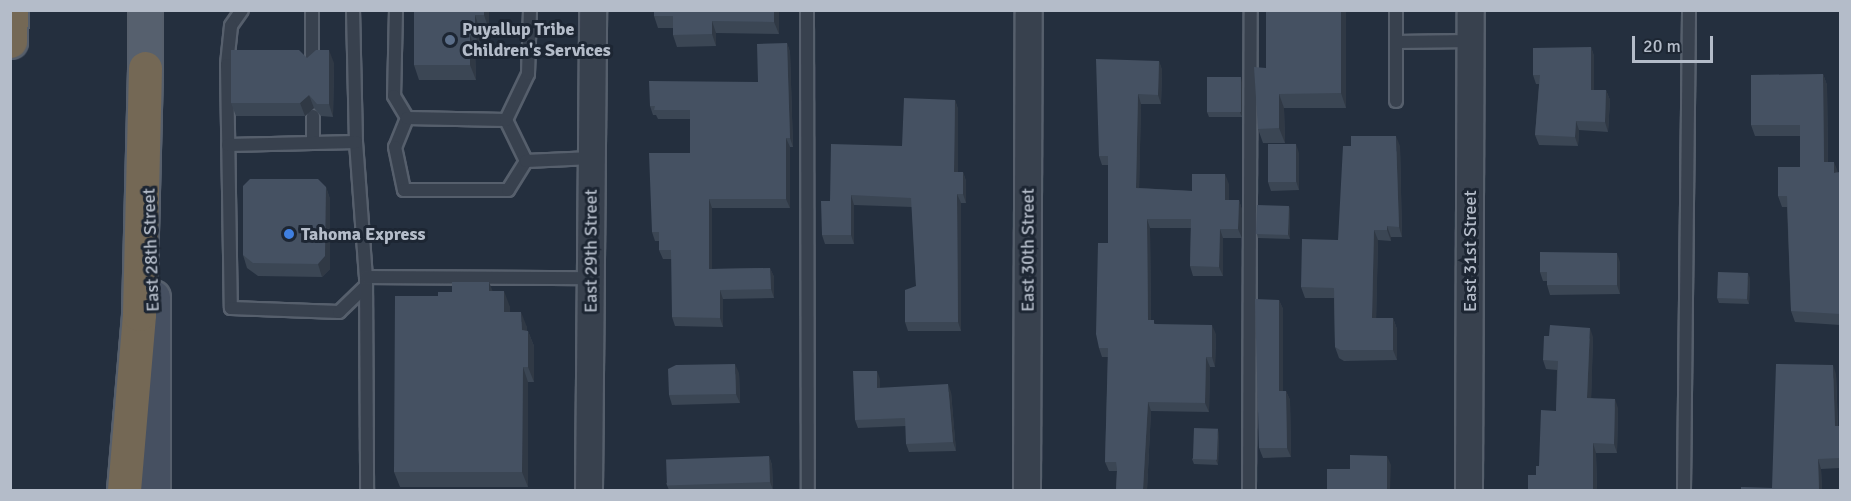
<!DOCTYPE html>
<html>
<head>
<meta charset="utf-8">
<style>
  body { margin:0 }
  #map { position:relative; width:1851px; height:501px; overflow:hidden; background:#242f3e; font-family:Signika,sans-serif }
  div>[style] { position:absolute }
  .roads { filter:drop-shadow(2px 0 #565f6c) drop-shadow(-2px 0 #565f6c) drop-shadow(0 2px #565f6c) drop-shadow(0 -2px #565f6c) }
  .lane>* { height:12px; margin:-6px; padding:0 6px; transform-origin:6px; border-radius:6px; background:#38414e }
  .street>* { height:26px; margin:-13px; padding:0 13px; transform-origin:13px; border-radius:13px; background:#38414e }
  .secondary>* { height:33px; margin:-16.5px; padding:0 16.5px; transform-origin:16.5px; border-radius:16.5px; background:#465061 }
  .primary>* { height:33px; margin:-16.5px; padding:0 16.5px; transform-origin:16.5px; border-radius:16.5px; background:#56606e }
  .highway>* { height:33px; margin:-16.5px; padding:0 16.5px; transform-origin:16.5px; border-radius:16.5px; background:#746855 }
  .wall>* { inset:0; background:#3b4654 }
  .shaded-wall>* { inset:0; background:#303945 }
  .building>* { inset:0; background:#455162; transform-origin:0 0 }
  .dots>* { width:16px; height:16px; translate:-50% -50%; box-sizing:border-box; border:3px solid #1d2633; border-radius:50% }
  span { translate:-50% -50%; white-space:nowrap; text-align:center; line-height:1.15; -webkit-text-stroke:6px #1d2633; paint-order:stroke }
  .poi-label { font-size:18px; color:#b4bcc9; font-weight:700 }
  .left { translate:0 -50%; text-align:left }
  .street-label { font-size:18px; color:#b4bcc9 }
  .frame { position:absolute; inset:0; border:12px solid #b4bcc9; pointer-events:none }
  .scale { position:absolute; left:1632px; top:36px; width:81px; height:27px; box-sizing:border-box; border:3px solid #b4bcc9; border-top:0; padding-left:8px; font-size:18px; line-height:21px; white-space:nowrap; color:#b4bcc9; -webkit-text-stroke:4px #1d2633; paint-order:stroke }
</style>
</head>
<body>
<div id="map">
  <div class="roads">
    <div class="lane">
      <i style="left:242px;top:10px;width:19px;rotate:125deg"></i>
      <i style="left:231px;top:26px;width:39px;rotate:96deg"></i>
      <i style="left:227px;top:65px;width:243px;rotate:89.1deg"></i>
      <i style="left:231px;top:308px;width:108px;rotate:2.1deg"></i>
      <i style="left:339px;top:312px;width:37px;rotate:-44deg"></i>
      <i style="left:312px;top:10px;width:53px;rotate:90deg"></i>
      <i style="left:353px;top:10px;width:132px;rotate:88.7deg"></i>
      <i style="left:356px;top:142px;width:135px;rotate:85.8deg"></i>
      <i style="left:366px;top:277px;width:213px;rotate:89.7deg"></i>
      <i style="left:396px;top:10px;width:86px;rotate:91.3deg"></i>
      <i style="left:394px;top:96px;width:26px;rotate:59deg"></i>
      <i style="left:807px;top:10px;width:480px;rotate:89.9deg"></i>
      <i style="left:1396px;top:42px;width:75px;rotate:-0.8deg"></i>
      <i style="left:1396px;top:101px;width:91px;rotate:-90deg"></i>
      <i style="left:407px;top:118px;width:31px;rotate:112deg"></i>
      <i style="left:395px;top:147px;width:44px;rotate:78.2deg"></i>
      <i style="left:404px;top:190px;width:104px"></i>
      <i style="left:508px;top:190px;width:34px;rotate:-58deg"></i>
      <i style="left:526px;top:161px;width:46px;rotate:-116deg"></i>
      <i style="left:407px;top:118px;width:99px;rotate:1.2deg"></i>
      <i style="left:506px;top:120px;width:51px;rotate:-64.4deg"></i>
      <i style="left:528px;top:74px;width:64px;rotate:-88.2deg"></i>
      <i style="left:313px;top:143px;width:27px;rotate:-90deg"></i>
      <i style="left:228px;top:145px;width:128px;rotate:-1.3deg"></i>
      <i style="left:526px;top:161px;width:66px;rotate:-2.6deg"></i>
      <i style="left:366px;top:277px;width:225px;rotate:0.3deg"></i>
      <i style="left:1249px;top:490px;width:480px;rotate:-89.8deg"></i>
      <i style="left:1684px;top:490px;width:480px;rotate:-89.4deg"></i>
    </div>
    <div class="street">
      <i style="left:589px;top:490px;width:480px;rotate:-89.5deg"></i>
      <i style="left:1027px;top:490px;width:480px;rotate:-89.8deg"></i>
      <i style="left:1469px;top:490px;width:480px;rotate:-89.8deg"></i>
    </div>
    <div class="secondary">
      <i style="left:153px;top:490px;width:193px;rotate:-90deg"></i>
    </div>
    <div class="primary">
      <i style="left:145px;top:68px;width:58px;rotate:-90deg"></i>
    </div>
    <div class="highway">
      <i style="left:10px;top:41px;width:31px;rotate:-88deg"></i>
      <i style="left:124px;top:490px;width:177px;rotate:-85.1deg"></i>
      <i style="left:139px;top:314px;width:246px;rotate:-88.6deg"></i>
    </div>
  </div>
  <div class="wall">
    <i style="clip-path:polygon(414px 10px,489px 10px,489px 30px,480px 30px,480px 50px,475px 50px,476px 80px,419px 80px,414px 65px)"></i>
    <i style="clip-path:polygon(654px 10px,779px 10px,779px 34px,716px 33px,716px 46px,677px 47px,673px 35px,673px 28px,658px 28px,654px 16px)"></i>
    <i style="clip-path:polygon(1346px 10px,1346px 108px,1284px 108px,1285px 143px,1263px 143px,1258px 129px,1266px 68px)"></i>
    <i style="clip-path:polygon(787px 43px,790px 52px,793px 147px,790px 147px,790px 208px,712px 208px,712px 269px,770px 268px,774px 277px,774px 298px,723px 299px,723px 327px,675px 326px,672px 317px,672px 259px,663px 259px,659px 250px,659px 241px,655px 241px,652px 232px,690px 153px,690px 119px,658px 119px,656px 115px,653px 115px,650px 106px,758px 82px)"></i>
    <i style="clip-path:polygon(1591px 47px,1594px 56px,1594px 90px,1606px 90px,1610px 100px,1608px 132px,1579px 130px,1578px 146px,1539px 145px,1535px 135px,1539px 84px,1536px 84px,1533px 75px)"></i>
    <i style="clip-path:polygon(307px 58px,334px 63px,333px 117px,321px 116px,314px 108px,305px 116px,236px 116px,231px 103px)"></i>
    <i style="clip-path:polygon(1159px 61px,1162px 70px,1161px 104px,1141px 104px,1139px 188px,1192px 191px,1229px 184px,1229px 200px,1239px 200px,1242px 210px,1242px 238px,1223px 238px,1223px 276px,1193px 276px,1190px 266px,1191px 228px,1150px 228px,1151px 320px,1156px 325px,1216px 334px,1215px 367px,1210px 367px,1209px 412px,1151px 411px,1147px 490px,1116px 490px,1117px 471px,1109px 471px,1105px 462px,1108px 357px,1102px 357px,1099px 348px,1108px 243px,1108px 165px,1102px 165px,1099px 156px)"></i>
    <i style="clip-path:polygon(1823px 74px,1827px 85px,1828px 162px,1838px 173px,1840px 172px,1840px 325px,1795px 322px,1791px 311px,1787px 207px,1782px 207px,1778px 196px,1800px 167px,1800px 136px,1755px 136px,1751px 125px)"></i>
    <i style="clip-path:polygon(1242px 82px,1242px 117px,1209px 117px,1207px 112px)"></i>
    <i style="clip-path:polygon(955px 100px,958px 109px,958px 172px,963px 172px,966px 181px,966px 203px,961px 203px,961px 331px,908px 331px,905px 322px,916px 286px,912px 207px,854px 205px,854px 244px,825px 244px,822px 235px,830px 201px,902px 146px)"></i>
    <i style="clip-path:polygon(1400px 146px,1402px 237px,1391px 237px,1391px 241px,1378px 240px,1376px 318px,1393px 318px,1397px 329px,1397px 360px,1344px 361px,1339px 358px,1335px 347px,1334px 298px,1305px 298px,1301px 287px,1338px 240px)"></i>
    <i style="clip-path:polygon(1299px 153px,1299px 190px,1271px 191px,1268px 182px)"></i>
    <i style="clip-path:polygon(326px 187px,330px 199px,330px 269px,322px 277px,258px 276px,247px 268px,243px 255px)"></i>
    <i style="clip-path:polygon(1289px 206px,1290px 211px,1290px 239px,1258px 238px,1257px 234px)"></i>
    <i style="clip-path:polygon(1620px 262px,1620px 294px,1550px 295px,1547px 285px,1547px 281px,1543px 281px,1540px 272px)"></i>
    <i style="clip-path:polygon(1750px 278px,1749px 304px,1719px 303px,1717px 298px)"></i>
    <i style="clip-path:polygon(493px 291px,510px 307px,510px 312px,527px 327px,527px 331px,528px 331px,534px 346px,534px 382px,528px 382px,528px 487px,400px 487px,394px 472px)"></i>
    <i style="clip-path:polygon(1279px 300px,1283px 309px,1283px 391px,1286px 391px,1290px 400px,1291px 457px,1263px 458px,1259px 448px)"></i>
    <i style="clip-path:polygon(1593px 337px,1591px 398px,1618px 408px,1617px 453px,1596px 453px,1597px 490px,1528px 490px,1536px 475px,1539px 466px,1556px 411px,1557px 370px,1546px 369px,1543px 360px)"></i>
    <i style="clip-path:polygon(739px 373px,740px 403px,672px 405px,669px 395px)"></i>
    <i style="clip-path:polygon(1836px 374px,1838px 426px,1840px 426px,1840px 468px,1821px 469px,1822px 490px,1741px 490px,1772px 488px)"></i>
    <i style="clip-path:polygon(880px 379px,880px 388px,951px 392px,956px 451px,909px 452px,906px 444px,906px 426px,858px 428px,855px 420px)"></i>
    <i style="clip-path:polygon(1219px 434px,1218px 465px,1194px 464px,1192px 459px)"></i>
    <i style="clip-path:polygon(769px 456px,772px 465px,773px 490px,669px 490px,666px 483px)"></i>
  </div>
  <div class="shaded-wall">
    <i style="clip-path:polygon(484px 10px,489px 10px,489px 30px,484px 15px)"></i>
    <i style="clip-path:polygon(774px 10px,779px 10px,779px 34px,774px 22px)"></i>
    <i style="clip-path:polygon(1341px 10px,1346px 10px,1346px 108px,1341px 93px)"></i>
    <i style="clip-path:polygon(475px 15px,480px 30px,480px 50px,475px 34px)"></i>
    <i style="clip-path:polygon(712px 21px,716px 33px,716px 46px,712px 34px)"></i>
    <i style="clip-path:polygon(470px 35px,475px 50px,476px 80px,470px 65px)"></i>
    <i style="clip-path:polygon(787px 43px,790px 52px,793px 147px,790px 138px)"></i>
    <i style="clip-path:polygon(1591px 47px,1594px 56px,1594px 99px,1591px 90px)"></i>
    <i style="clip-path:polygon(329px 50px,334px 63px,333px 117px,329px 104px)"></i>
    <i style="clip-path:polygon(1159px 61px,1162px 70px,1161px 104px,1158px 95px)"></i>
    <i style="clip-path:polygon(1823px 74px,1827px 85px,1828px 172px,1824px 162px)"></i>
    <i style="clip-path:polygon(1241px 77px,1242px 82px,1242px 117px,1240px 112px)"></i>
    <i style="clip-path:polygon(1606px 90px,1610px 100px,1608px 132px,1605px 122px)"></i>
    <i style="clip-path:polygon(1138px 94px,1141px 104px,1139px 197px,1136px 188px)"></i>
    <i style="clip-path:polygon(1279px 94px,1284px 108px,1285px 143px,1279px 128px)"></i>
    <i style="clip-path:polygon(309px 95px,314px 108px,305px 116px,300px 103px)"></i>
    <i style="clip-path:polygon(955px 100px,958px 109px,958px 181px,954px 172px)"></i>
    <i style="clip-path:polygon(1576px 121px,1579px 130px,1578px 146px,1575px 137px)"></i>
    <i style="clip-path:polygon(1396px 136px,1400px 146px,1402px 237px,1399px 227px)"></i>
    <i style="clip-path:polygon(786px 138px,790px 147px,790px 208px,786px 199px)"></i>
    <i style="clip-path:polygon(1296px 144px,1299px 153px,1299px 190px,1296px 181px)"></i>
    <i style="clip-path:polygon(1834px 162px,1838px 172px,1834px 173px)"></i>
    <i style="clip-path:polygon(963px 172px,966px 181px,966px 203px,963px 194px)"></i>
    <i style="clip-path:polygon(1225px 174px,1229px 184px,1229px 209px,1225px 200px)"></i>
    <i style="clip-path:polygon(326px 187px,330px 199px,330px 269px,322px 277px,318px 264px)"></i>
    <i style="clip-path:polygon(957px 194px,961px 203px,961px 331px,958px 322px)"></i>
    <i style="clip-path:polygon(851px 195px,854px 205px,854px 244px,851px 235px)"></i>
    <i style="clip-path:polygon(709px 199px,712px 208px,712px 278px,709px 269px)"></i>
    <i style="clip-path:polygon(1239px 200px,1242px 210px,1242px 238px,1238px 229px)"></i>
    <i style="clip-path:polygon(1289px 206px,1290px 211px,1290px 239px,1288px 234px)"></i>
    <i style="clip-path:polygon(1147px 219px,1150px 228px,1151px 329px,1148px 320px)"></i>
    <i style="clip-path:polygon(1387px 226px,1391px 237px,1391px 241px,1387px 230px)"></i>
    <i style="clip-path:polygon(1220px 229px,1223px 238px,1223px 276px,1219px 267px)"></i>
    <i style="clip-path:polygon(1374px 230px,1378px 240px,1376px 329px,1372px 318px)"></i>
    <i style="clip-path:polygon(1617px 253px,1620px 262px,1620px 294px,1617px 285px)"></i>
    <i style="clip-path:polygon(770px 268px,774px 277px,774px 298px,771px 289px)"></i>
    <i style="clip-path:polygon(1748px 273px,1750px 278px,1749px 304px,1747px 299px)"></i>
    <i style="clip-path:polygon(489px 282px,495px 297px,489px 291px)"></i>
    <i style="clip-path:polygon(720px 290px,723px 299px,723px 327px,720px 318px)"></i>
    <i style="clip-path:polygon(504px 291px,510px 307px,510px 327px,504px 312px)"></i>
    <i style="clip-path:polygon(1279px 300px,1283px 309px,1283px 400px,1279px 391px)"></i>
    <i style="clip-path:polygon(521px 312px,527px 327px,527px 346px,522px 330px)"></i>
    <i style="clip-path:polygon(1393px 318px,1397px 329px,1397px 360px,1393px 350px)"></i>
    <i style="clip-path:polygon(1212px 325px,1216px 334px,1215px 367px,1212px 357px)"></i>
    <i style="clip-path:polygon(1590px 328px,1593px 337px,1591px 408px,1587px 398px)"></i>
    <i style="clip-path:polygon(528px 331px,534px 346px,534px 382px,528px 367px)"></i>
    <i style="clip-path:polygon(1206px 357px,1210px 367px,1209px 412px,1205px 403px)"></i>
    <i style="clip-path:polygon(735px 364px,739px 373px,740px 403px,736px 394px)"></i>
    <i style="clip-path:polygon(1833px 365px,1836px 374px,1838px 435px,1835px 426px)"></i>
    <i style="clip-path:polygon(523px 367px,528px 382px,528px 487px,522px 472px)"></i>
    <i style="clip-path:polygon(877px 371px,880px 379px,880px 396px,877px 388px)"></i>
    <i style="clip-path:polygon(948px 384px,951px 392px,956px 451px,953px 442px)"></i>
    <i style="clip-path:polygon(1286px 391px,1290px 400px,1291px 457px,1287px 448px)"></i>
    <i style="clip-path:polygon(1615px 399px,1618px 408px,1617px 453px,1614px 444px)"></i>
    <i style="clip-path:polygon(1148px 402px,1151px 411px,1147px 490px,1143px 490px)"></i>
    <i style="clip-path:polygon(1218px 429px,1219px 434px,1218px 465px,1216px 460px)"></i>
    <i style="clip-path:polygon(1593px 443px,1596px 453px,1597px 490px,1593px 490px)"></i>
    <i style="clip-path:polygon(769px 456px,772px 465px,773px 490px,770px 482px)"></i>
    <i style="clip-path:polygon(1387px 456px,1391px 465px,1390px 490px,1387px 490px)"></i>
    <i style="clip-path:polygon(1818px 459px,1821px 469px,1822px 490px,1819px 490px)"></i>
  </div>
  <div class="building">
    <i style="clip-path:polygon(414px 10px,484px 10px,484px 15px,475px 15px,475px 34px,470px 35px,470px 65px,414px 65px)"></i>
    <i style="clip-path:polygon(654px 10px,774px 10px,774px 22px,712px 21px,712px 34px,673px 35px,673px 16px,654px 16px)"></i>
    <i style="clip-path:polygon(1266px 10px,1341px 10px,1341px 93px,1279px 94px,1279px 128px,1258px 129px,1254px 67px,1266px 68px)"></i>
    <i style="clip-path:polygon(787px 43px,790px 138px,786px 138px,786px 199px,709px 199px,709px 269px,770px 268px,771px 289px,720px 290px,720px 318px,672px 317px,671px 250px,659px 250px,659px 232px,652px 232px,649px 153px,690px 153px,690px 110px,654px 110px,655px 106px,650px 106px,649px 81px,758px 82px,757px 44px)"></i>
    <i style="clip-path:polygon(1591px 47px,1591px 90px,1606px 90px,1605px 122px,1576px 121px,1575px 137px,1535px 135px,1540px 75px,1533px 75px,1533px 48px)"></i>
    <i style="clip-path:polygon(231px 50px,299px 50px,307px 58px,316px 50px,329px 50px,329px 104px,317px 104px,309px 95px,300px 103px,231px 103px)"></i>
    <i style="clip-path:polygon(1096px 59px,1159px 61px,1158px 95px,1138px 94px,1136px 188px,1192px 191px,1192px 174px,1225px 174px,1225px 200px,1239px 200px,1238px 229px,1220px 229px,1219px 267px,1190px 266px,1191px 219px,1147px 219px,1148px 320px,1154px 320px,1154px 324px,1212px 325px,1212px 357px,1206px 357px,1205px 403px,1148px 402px,1143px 490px,1116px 490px,1117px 469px,1116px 462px,1105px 462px,1108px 348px,1099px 348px,1096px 334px,1098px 243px,1108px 243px,1108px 156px,1099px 156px)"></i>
    <i style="clip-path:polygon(1823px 74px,1824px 162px,1834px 162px,1834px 173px,1840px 172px,1840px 314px,1791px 311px,1787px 196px,1778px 196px,1778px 167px,1800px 167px,1800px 125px,1751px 125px,1751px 75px)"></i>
    <i style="left:1207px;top:77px;width:34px;height:35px"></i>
    <i style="clip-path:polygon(904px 98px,955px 100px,954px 172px,963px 172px,963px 194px,957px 194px,958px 322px,905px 322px,905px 290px,916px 286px,911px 198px,851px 195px,851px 235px,822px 235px,821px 201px,830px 201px,831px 144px,902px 146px)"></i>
    <i style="clip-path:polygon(1351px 136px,1396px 136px,1399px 227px,1387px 226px,1387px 230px,1374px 230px,1372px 318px,1393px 318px,1393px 350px,1340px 350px,1335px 347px,1334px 288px,1301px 287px,1302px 239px,1338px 240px,1343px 146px,1351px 146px)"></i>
    <i style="left:1268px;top:144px;width:28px;height:38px"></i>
    <i style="clip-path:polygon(250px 179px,318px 179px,326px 187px,325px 256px,318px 264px,253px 263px,243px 255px,243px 186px)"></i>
    <i style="left:1257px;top:205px;width:32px;height:29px;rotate:2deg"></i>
    <i style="clip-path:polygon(1540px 252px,1617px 253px,1617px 285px,1547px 285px,1547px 272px,1540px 272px)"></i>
    <i style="left:1718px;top:272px;width:30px;height:26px;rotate:2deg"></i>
    <i style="clip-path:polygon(452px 282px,489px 282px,489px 291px,504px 291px,504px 312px,521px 312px,522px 330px,528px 331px,528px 367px,523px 367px,522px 472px,394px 472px,395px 296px,438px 296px,438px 292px,452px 292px)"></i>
    <i style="clip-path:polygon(1255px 299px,1279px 300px,1279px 391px,1286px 391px,1287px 448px,1259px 448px)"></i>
    <i style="clip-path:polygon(1550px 325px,1590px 328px,1587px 398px,1615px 399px,1614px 444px,1593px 443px,1593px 490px,1528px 490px,1528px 475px,1536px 475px,1536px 466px,1539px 466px,1541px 410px,1556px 411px,1558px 361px,1543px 360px,1544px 336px,1549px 336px)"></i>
    <i style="clip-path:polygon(735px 364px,736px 394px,669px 395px,668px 369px,676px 365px)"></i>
    <i style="clip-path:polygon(1776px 364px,1833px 365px,1835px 426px,1840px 426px,1840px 458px,1818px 459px,1819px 490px,1741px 490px,1741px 487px,1772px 488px)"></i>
    <i style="clip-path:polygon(853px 371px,877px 371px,877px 388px,948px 384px,953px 442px,906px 444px,905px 418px,855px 420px)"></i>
    <i style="left:1194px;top:428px;width:24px;height:31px;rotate:2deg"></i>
    <i style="clip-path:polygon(1350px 455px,1387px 456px,1387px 490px,1327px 490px,1327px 469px,1350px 469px)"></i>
    <i style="left:769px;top:456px;width:26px;height:103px;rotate:88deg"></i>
  </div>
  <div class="dots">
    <i style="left:450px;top:40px;background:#5c6f8a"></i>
    <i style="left:289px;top:234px;background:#3f7fe0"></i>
  </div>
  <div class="poi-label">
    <span class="left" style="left:462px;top:40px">Puyallup Tribe<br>Children's Services</span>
    <span class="left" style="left:301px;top:234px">Tahoma Express</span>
  </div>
  <div class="street-label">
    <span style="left:151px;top:250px;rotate:-92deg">East 28th Street</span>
    <span style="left:1028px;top:250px;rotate:-90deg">East 30th Street</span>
    <span style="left:591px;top:251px;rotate:-90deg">East 29th Street</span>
    <span style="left:1470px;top:251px;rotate:-90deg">East 31st Street</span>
  </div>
  <div class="frame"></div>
  <div class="scale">20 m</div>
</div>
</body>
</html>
